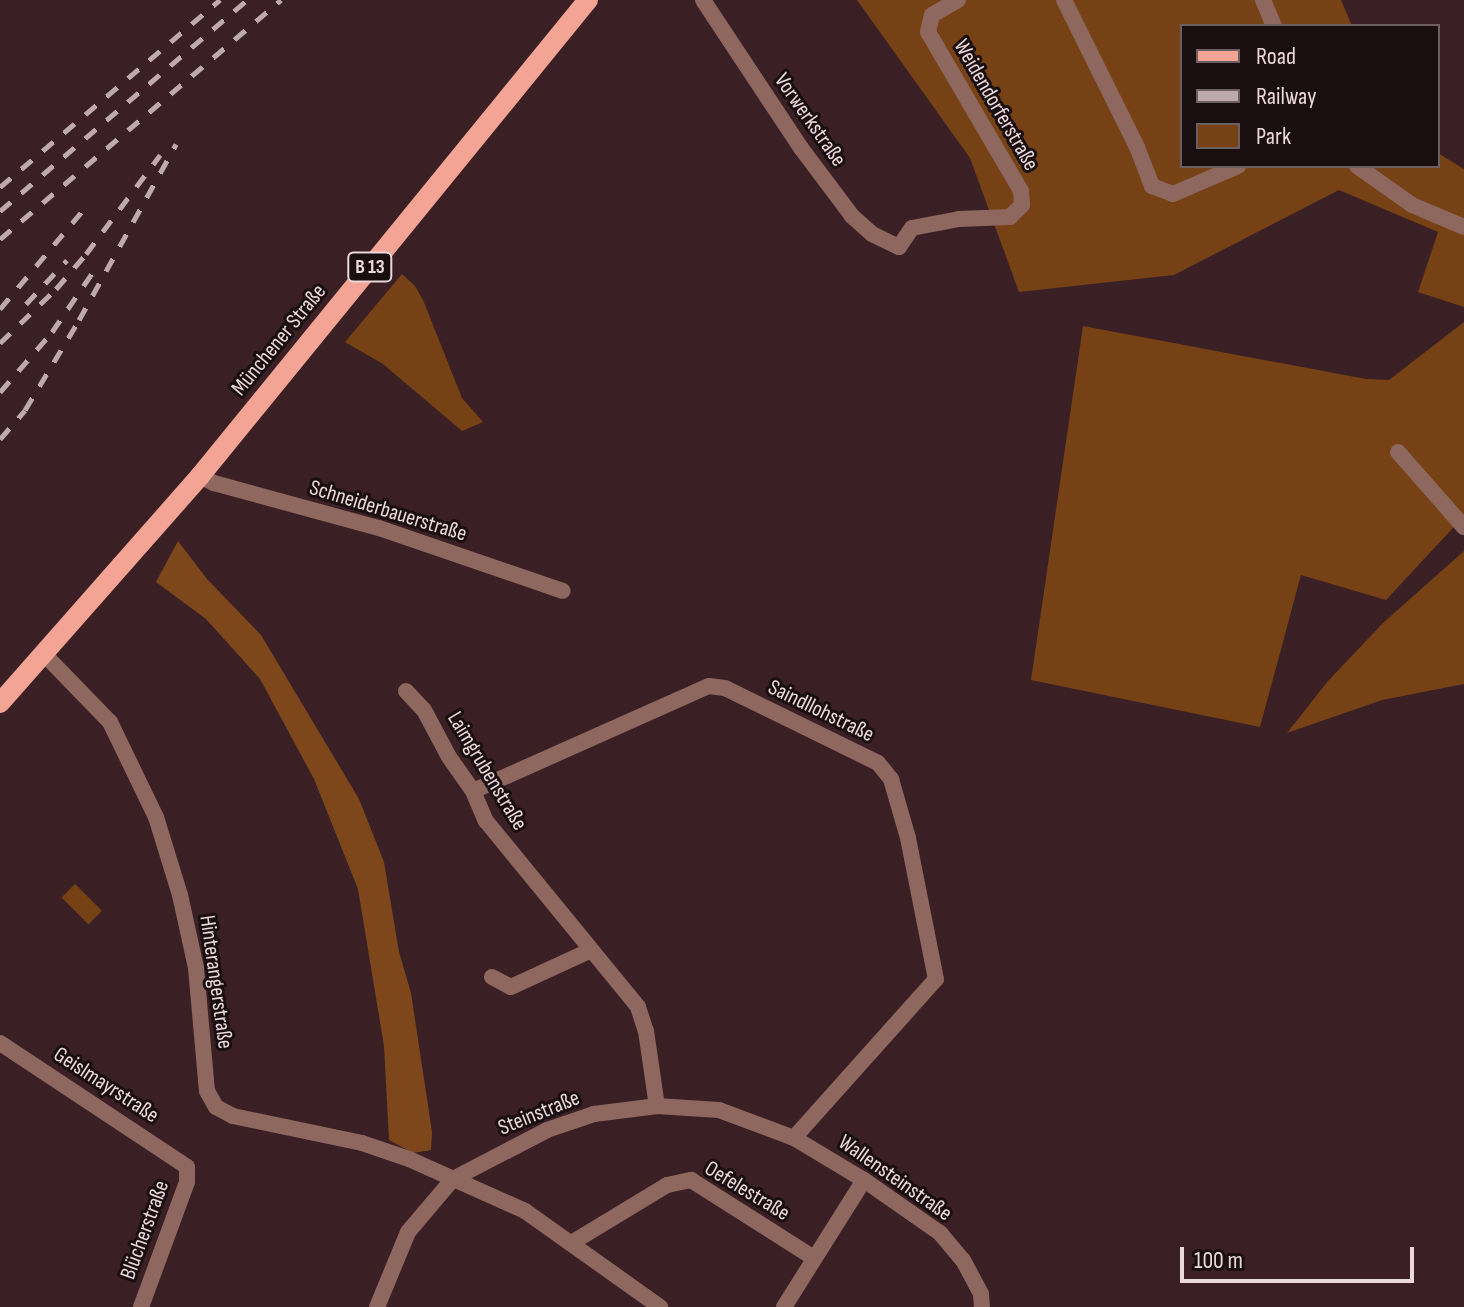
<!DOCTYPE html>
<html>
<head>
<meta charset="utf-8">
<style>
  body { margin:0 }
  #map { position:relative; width:1464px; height:1307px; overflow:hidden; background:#3a2025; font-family:"Sofia Sans Condensed",sans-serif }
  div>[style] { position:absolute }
  .green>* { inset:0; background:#764114; transform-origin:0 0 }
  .forest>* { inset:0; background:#7d471b }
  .minor>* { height:16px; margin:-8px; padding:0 8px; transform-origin:8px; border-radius:8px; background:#8e675f }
  .primary>* { height:20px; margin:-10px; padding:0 10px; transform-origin:10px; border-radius:10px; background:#f4a494 }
  .rail>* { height:5px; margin-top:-2.5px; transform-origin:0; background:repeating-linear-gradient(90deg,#beaaae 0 14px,transparent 0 28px) }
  span { translate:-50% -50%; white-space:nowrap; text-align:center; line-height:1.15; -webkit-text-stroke:6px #190e10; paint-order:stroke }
  .shield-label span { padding:2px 6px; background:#190e10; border:2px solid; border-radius:6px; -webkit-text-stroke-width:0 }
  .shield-label { font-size:20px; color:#ead8db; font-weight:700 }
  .street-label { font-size:22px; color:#ead8db }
  .legend { position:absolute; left:1180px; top:24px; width:260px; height:144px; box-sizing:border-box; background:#190e10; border:2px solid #6d5f61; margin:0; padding:10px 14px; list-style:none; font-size:24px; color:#ead8db }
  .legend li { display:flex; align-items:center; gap:16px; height:40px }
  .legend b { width:40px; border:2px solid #6d5f61 }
  .scale { position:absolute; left:1180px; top:1247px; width:234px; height:36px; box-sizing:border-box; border:4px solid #ead8db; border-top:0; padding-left:10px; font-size:24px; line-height:28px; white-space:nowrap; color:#ead8db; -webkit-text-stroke:6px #190e10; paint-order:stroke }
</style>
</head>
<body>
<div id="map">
  <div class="green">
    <i style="clip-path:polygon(857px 0,1341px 0,1352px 26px,1182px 26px,1182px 166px,1438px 166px,1438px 153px,1464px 169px,1464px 307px,1418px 292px,1438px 232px,1339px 190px,1174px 275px,1019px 292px,970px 158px)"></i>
    <i style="clip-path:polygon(402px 274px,415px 286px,423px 300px,462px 398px,483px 422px,462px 431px,383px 364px,345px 342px)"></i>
    <i style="clip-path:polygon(1464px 322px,1464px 516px,1386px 600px,1301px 575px,1260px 727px,1031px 680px,1083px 326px,1366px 379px,1389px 380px)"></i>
    <i style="clip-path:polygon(1464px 551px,1464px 684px,1382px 700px,1287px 733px,1328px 681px,1383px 623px)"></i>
    <i style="left:75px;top:884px;width:38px;height:19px;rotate:45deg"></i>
  </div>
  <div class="forest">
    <i style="clip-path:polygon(178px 541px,207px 579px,261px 635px,359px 799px,384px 862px,399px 952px,411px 993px,432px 1132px,431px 1150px,413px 1153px,389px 1140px,384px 1046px,358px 889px,314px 779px,260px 679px,206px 619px,156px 582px)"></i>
  </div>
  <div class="minor">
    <i style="left:703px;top:0;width:178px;rotate:56.5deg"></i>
    <i style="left:801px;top:148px;width:85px;rotate:53.1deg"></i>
    <i style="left:852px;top:216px;width:27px;rotate:42deg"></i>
    <i style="left:872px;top:234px;width:30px;rotate:26deg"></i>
    <i style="left:899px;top:247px;width:23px;rotate:-56deg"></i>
    <i style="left:912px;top:228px;width:48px;rotate:-10.8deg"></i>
    <i style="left:959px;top:219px;width:51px;rotate:-2.2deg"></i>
    <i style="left:1010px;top:217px;width:17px;rotate:-45deg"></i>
    <i style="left:1022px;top:205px;width:14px;rotate:-94deg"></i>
    <i style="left:1021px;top:191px;width:184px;rotate:-120.3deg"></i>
    <i style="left:928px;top:32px;width:17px;rotate:-77deg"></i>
    <i style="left:932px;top:15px;width:30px;rotate:-30deg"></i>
    <i style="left:1064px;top:0;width:164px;rotate:63.6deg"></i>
    <i style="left:1137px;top:147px;width:42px;rotate:69deg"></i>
    <i style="left:1152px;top:186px;width:22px;rotate:21deg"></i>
    <i style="left:1173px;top:194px;width:71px;rotate:-23.3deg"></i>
    <i style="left:1263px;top:0;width:28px;rotate:67deg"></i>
    <i style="left:1357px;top:166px;width:67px;rotate:35.3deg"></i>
    <i style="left:1412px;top:205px;width:56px;rotate:22.9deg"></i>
    <i style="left:1398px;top:452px;width:100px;rotate:48.7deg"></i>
    <i style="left:200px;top:476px;width:16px;rotate:27deg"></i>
    <i style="left:214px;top:483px;width:171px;rotate:15.3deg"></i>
    <i style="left:379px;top:528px;width:194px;rotate:18.9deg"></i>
    <i style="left:44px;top:654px;width:95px;rotate:45.9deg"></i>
    <i style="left:110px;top:722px;width:106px;rotate:64.2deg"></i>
    <i style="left:156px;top:817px;width:82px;rotate:72.9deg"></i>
    <i style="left:180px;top:895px;width:75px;rotate:77.6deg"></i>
    <i style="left:196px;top:968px;width:123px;rotate:84.9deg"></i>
    <i style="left:207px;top:1091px;width:18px;rotate:61deg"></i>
    <i style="left:216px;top:1107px;width:19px;rotate:28deg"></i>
    <i style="left:233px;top:1116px;width:132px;rotate:11.8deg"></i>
    <i style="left:362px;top:1143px;width:50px;rotate:18.8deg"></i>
    <i style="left:409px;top:1159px;width:127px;rotate:24.1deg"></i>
    <i style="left:525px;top:1211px;width:166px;rotate:35.4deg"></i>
    <i style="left:406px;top:691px;width:26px;rotate:47deg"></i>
    <i style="left:424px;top:710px;width:53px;rotate:62deg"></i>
    <i style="left:449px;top:757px;width:42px;rotate:54.8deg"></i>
    <i style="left:473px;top:791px;width:33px;rotate:67deg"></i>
    <i style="left:486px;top:821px;width:240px;rotate:50.7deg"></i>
    <i style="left:638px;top:1007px;width:25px;rotate:72deg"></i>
    <i style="left:646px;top:1031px;width:76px;rotate:81.7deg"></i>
    <i style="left:473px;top:791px;width:258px;rotate:-24deg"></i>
    <i style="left:709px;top:686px;width:16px;rotate:7deg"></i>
    <i style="left:725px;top:688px;width:170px;rotate:26.1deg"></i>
    <i style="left:878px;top:763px;width:21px;rotate:51deg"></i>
    <i style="left:891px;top:779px;width:61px;rotate:73.9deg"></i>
    <i style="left:908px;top:838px;width:144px;rotate:78.8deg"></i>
    <i style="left:936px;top:979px;width:213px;rotate:131.8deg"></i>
    <i style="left:492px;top:977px;width:21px;rotate:28deg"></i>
    <i style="left:511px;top:987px;width:86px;rotate:-24.8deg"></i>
    <i style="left:0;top:1043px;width:224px;rotate:33.5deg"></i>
    <i style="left:187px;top:1167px;width:15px;rotate:90deg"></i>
    <i style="left:187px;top:1182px;width:133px;rotate:110.2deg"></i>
    <i style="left:573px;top:1242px;width:110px;rotate:-31.2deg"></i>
    <i style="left:667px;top:1185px;width:25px;rotate:-12deg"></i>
    <i style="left:691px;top:1180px;width:146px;rotate:32.4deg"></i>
    <i style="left:377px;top:1307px;width:81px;rotate:-67.5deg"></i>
    <i style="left:408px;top:1232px;width:70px;rotate:-49.7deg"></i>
    <i style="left:453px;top:1179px;width:106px;rotate:-27.5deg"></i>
    <i style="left:547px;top:1130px;width:50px;rotate:-18.8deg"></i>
    <i style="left:594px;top:1114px;width:64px;rotate:-7.2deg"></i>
    <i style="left:657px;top:1106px;width:62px;rotate:3.7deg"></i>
    <i style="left:719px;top:1110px;width:80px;rotate:20.5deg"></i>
    <i style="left:794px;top:1138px;width:82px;rotate:31deg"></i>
    <i style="left:864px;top:1180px;width:93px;rotate:34.9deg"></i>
    <i style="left:940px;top:1233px;width:35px;rotate:50deg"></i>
    <i style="left:963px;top:1260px;width:38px;rotate:62deg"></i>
    <i style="left:981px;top:1294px;width:13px;rotate:86deg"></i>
    <i style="left:784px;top:1307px;width:150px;rotate:-57.8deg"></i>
  </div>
  <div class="primary">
    <i style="left:0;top:703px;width:303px;rotate:-48.6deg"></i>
    <i style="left:200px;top:476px;width:614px;rotate:-50.82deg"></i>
  </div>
  <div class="rail">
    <i style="left:0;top:187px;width:289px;rotate:-40.4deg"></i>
    <i style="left:0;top:211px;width:325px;rotate:-40.5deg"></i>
    <i style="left:0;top:239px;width:369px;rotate:-40.4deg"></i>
    <i style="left:26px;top:304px;width:60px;rotate:-47deg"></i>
    <i style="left:0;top:309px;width:138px;rotate:-50deg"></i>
    <i style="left:0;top:343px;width:78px;rotate:-44deg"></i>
    <i style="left:56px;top:289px;width:46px;rotate:-49.4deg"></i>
    <i style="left:86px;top:254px;width:124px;rotate:-53.2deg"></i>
    <i style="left:0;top:392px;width:79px;rotate:-49.1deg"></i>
    <i style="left:52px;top:332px;width:73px;rotate:-55.7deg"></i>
    <i style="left:0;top:439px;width:38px;rotate:-49deg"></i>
    <i style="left:25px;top:410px;width:105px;rotate:-59deg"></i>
    <i style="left:79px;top:320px;width:201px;rotate:-61.1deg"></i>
  </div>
  <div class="shield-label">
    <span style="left:370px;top:267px">B 13</span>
  </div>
  <div class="street-label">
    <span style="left:996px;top:105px;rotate:60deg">Weidendorferstraße</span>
    <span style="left:810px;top:120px;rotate:55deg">Vorwerkstraße</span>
    <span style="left:279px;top:340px;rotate:-51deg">Münchener Straße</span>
    <span style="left:388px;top:511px;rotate:17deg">Schneiderbauerstraße</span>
    <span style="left:821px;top:711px;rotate:26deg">Saindllohstraße</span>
    <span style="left:487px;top:771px;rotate:59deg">Laimgrubenstraße</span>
    <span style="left:216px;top:982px;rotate:82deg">Hinterangerstraße</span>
    <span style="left:106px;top:1085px;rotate:33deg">Geislmayrstraße</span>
    <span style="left:539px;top:1113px;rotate:-22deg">Steinstraße</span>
    <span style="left:895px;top:1178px;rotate:35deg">Wallensteinstraße</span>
    <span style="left:747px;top:1191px;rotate:31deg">Oefelestraße</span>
    <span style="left:145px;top:1230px;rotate:-70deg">Blücherstraße</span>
  </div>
  <ul class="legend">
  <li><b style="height:10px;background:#f4a494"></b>Road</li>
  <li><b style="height:10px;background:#beaaae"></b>Railway</li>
  <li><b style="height:22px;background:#764114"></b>Park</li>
  </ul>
  <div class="scale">100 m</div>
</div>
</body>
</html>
